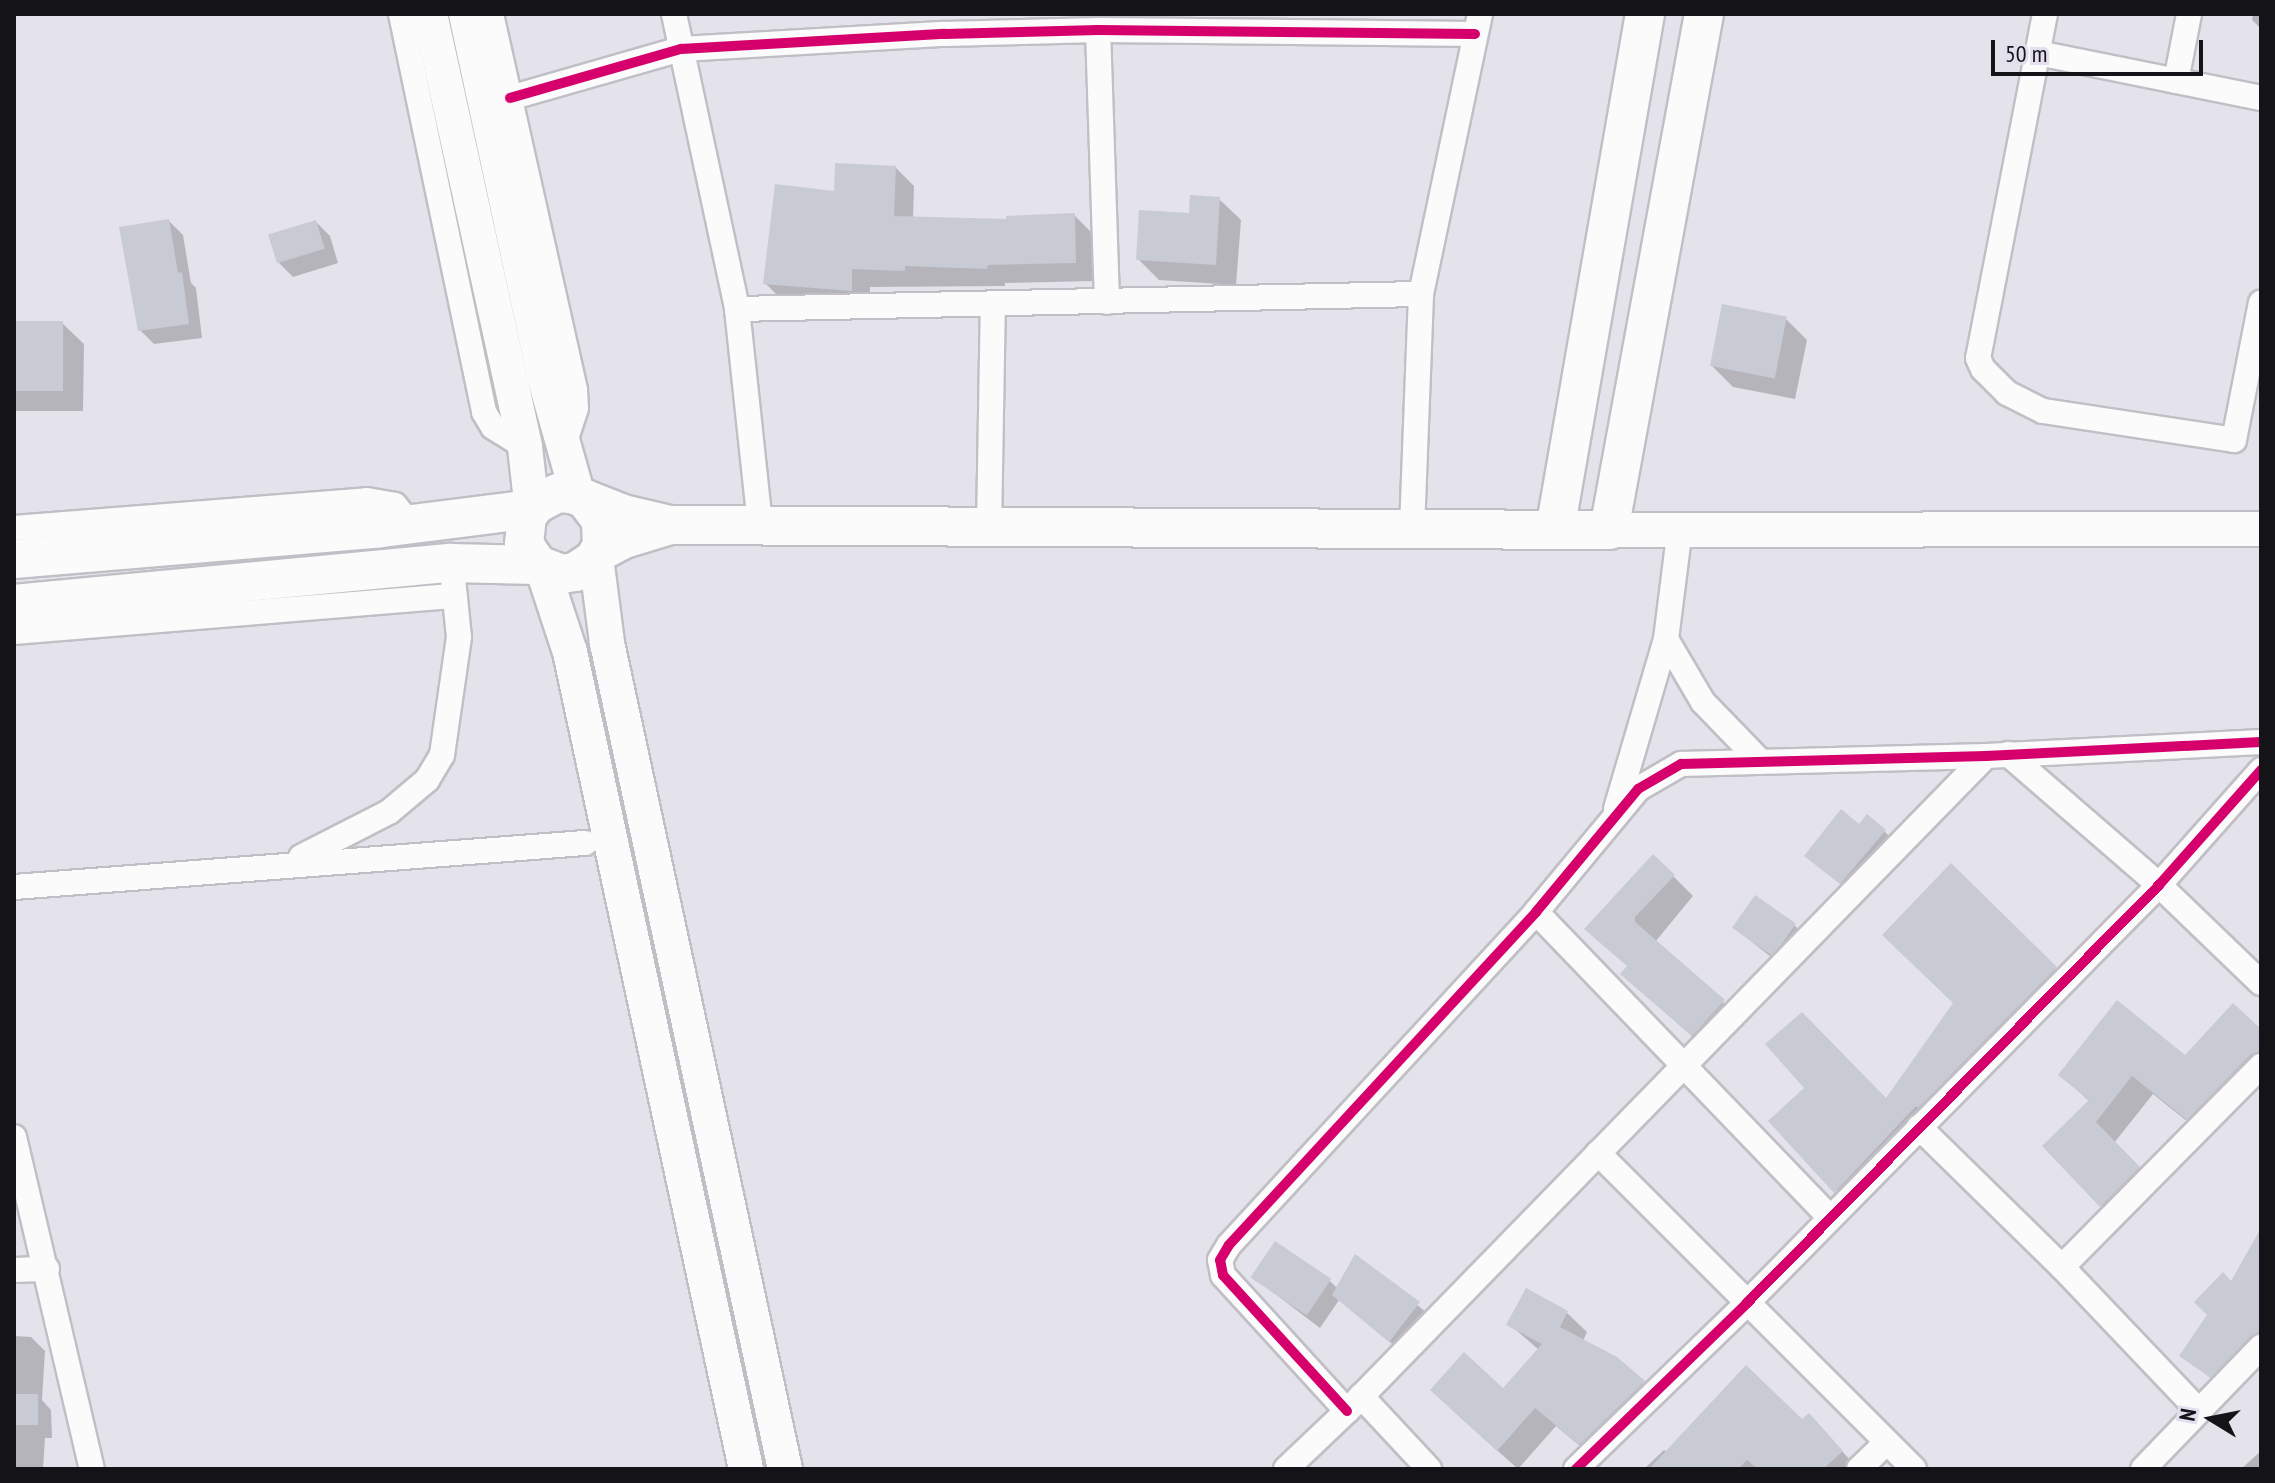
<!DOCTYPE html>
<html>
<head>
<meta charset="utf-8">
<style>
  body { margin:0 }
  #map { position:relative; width:2275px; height:1483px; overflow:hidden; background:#e4e2ea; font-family:"PT Sans Narrow",sans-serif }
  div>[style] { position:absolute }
  .shadow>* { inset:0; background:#0003 }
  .building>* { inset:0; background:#c8cad4; transform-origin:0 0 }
  .roads { filter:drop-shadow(2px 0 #c1bfc5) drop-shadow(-2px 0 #c1bfc5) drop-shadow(0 2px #c1bfc5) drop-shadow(0 -2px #c1bfc5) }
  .street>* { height:24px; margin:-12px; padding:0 12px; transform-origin:12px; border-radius:12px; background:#fbfbfc }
  .secondary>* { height:34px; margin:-17px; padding:0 17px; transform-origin:17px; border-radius:17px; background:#fbfbfc }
  .primary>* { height:38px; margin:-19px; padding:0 19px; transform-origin:19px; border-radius:19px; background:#fbfbfc }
  .cycleway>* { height:10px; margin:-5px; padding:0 5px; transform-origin:5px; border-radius:5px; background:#d6006c }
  span { translate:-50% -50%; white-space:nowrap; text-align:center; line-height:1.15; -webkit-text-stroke:8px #e3dfee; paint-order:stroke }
  .frame { position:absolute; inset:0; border:16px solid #141318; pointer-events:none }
  .north { position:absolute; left:2171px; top:1379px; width:80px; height:80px; -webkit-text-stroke:6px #e3dfee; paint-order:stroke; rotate:280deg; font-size:22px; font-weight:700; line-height:32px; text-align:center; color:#141318 }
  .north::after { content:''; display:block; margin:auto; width:28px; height:36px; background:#141318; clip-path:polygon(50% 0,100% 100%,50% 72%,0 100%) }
  .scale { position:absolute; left:1991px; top:40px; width:212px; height:36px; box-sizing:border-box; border:4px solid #141318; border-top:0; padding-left:10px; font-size:24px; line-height:28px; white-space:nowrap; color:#141318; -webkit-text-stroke:6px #e3dfee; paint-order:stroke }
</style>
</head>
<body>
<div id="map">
  <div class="shadow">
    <i style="clip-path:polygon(2253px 14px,2261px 14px,2261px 29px,2252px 20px)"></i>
    <i style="clip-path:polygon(896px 168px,914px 186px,913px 218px,1008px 221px,1074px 215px,1093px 234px,1094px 281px,1005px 283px,1005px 286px,870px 287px,870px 309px,784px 302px,765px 283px,836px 193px)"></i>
    <i style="clip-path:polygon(1219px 199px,1241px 220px,1236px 285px,1159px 280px,1138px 259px,1191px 215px)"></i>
    <i style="clip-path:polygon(169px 221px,183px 235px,191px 283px,196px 288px,202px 338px,154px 344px,140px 330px)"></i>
    <i style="clip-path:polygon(316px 222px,330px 236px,338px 263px,293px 277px,279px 263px)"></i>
    <i style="clip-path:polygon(1786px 319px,1807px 340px,1795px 399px,1733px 387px,1712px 366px)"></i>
    <i style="clip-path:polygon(14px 323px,62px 323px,84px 344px,83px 411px,14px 411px)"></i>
    <i style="clip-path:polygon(1859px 826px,1884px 831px,1898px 845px,1855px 896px,1807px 855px)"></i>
    <i style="clip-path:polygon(1951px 865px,2076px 989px,1856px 1212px,1771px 1121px,1886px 1101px,1956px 1004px)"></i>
    <i style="clip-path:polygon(1673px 876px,1693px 896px,1655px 942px,1744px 1021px,1713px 1055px,1622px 974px,1629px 967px,1587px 929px)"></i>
    <i style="clip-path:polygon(1794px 925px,1808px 939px,1785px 968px,1734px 928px)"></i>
    <i style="clip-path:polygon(2261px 1032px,2261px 1084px,2208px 1138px,2153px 1094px,2114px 1143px,2158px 1188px,2122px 1225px,2045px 1146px,2090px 1102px,2061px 1075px,2186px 1058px)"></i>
    <i style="clip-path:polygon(2261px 1232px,2261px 1353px,2226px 1390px,2182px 1355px,2232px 1284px)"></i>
    <i style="clip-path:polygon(1356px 1257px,1431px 1316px,1402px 1352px,1339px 1300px,1320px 1328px,1253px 1277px,1330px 1281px,1338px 1289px)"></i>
    <i style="clip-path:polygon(1567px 1313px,1587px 1332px,1583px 1341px,1616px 1359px,1664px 1402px,1600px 1463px,1556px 1426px,1518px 1469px,1452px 1410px,1503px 1391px,1539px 1350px,1509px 1324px)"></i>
    <i style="clip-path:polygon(14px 1336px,31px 1337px,45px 1351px,42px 1400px,51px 1410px,52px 1438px,45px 1438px,43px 1469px,14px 1469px)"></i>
    <i style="clip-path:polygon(1802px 1421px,1827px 1434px,1858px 1469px,1644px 1469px,1664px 1450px,1667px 1452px)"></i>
    <i style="clip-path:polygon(2261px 1451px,2261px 1469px,2241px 1469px)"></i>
  </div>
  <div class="building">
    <i style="clip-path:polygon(835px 163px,896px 166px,894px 216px,1006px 219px,1006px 216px,1075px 213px,1076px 263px,988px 265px,987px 269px,905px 266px,905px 271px,852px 269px,852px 291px,763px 284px,775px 184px,834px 191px)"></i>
    <i style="clip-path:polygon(1190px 195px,1220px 197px,1216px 265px,1136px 260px,1139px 210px,1189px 213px)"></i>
    <i style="clip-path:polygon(169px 219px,178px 273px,182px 272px,189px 324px,138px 331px,119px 227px)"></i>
    <i style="left:316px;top:220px;width:30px;height:50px;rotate:73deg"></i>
    <i style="left:1722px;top:304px;width:66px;height:63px;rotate:11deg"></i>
    <i style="left:14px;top:321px;width:49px;height:70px"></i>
    <i style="clip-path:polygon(1841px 809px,1859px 824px,1867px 814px,1886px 830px,1840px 884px,1804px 856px)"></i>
    <i style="clip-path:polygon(1653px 854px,1675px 875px,1635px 917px,1635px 922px,1725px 1000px,1692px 1036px,1620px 974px,1627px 966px,1584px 929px)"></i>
    <i style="clip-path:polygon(1951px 863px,2057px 967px,1918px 1108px,1916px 1106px,1834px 1193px,1768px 1121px,1804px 1088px,1765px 1044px,1802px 1012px,1886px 1098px,1953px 1003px,1882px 935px)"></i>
    <i style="left:1755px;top:895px;width:50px;height:40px;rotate:35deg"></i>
    <i style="clip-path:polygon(2117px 1000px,2185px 1055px,2233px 1003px,2261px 1029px,2261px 1051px,2250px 1055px,2187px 1120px,2132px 1076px,2096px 1122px,2140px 1167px,2100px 1207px,2042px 1146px,2089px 1100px,2058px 1075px)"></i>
    <i style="clip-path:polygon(2261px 1228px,2261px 1331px,2250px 1337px,2211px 1378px,2179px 1356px,2207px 1315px,2194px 1302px,2223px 1272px,2231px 1281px)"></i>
    <i style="left:1275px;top:1241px;width:68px;height:44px;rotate:34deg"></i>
    <i style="clip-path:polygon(1355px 1254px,1420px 1302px,1389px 1342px,1332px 1295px)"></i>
    <i style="clip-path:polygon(1526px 1288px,1568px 1311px,1560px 1327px,1617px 1357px,1645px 1381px,1579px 1445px,1535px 1408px,1497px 1451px,1430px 1390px,1464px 1352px,1503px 1388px,1542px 1344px,1506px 1325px)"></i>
    <i style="clip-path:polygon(1746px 1365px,1802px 1419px,1809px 1413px,1843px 1451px,1823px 1469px,1758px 1469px,1747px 1460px,1738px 1469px,1649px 1469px)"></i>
    <i style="left:14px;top:1394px;width:24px;height:31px"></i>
  </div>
  <div class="roads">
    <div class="street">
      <i style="left:401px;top:14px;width:407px;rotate:78.2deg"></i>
      <i style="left:484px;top:412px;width:17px;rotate:59deg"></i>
      <i style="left:493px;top:427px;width:38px;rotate:32deg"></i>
      <i style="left:491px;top:14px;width:385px;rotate:77.4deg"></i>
      <i style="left:575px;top:390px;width:18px;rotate:87deg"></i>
      <i style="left:576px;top:408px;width:38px;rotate:108deg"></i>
      <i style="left:674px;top:14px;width:302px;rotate:77.9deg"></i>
      <i style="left:737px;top:309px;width:217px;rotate:83.9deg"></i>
      <i style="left:2045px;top:14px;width:350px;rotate:101deg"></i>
      <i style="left:1978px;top:358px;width:12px;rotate:66deg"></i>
      <i style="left:1983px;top:369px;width:34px;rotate:45deg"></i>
      <i style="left:2007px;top:393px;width:40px;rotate:26.6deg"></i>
      <i style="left:2043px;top:411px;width:193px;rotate:8.6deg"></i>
      <i style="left:2234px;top:440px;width:140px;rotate:-78.9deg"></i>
      <i style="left:1098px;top:30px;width:272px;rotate:88.1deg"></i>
      <i style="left:2038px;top:53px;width:227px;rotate:11.4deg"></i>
      <i style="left:2176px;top:81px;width:68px;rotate:-79deg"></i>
      <i style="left:510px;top:98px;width:178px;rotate:-16deg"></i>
      <i style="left:681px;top:49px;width:264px;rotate:-3.3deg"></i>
      <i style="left:945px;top:34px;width:153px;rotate:-1.5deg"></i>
      <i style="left:1098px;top:30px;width:377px;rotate:0.6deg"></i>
      <i style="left:737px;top:309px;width:684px;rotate:-1.26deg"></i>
      <i style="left:989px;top:527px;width:222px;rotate:-89deg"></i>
      <i style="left:14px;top:528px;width:354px;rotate:-4.5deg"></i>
      <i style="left:367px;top:500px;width:28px;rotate:10deg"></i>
      <i style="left:395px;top:505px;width:26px;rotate:51deg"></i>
      <i style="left:1412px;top:529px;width:235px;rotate:-87.8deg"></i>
      <i style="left:1421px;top:294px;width:286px;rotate:-78.1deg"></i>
      <i style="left:14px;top:632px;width:442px;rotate:-4.7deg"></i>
      <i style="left:1666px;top:639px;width:73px;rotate:59.6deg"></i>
      <i style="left:1703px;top:702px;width:83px;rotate:46deg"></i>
      <i style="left:2008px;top:754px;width:200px;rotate:40.9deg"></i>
      <i style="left:2159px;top:885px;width:141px;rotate:43.9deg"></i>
      <i style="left:1616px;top:809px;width:177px;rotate:-73.6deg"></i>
      <i style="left:1666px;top:639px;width:112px;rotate:-82.8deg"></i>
      <i style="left:301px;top:857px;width:99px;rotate:-27.1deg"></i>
      <i style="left:389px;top:812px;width:50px;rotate:-40.1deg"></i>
      <i style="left:427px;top:780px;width:29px;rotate:-59deg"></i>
      <i style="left:442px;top:755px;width:119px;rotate:-81.8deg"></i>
      <i style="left:459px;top:637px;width:58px;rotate:-95.9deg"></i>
      <i style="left:14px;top:887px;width:573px;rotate:-4.41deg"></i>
      <i style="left:1536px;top:912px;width:424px;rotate:46.1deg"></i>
      <i style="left:1919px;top:1127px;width:200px;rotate:44.4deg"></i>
      <i style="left:2062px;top:1267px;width:197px;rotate:46.4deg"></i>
      <i style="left:14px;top:1137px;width:341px;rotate:76.8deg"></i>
      <i style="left:1598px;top:1153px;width:447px;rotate:45deg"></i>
      <i style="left:2062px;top:1267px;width:283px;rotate:-45.3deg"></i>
      <i style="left:14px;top:1270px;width:33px;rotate:-2deg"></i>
      <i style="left:1361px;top:1396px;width:100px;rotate:47deg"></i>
      <i style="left:1347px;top:1411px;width:184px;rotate:-132.4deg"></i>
      <i style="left:1223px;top:1275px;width:15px;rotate:-101deg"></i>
      <i style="left:1220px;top:1260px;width:17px;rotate:-59deg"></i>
      <i style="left:1229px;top:1245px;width:453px;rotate:-47.3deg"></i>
      <i style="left:1536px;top:912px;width:160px;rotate:-50.3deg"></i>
      <i style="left:1638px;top:789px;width:50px;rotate:-30.2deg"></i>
      <i style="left:1681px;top:764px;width:305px;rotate:-1.5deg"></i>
      <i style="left:1986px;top:756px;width:275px;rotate:-2.9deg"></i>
      <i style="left:1286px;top:1469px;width:84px;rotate:-43.6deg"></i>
      <i style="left:1347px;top:1411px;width:915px;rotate:-45.71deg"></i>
      <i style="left:1576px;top:1469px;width:238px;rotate:-44.1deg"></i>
      <i style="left:1747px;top:1303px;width:587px;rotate:-45.41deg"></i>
      <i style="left:2159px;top:885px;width:154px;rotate:-48.4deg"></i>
      <i style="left:1859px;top:1469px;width:37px;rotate:-44deg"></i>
      <i style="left:2143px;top:1469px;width:170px;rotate:-46deg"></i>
    </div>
    <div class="secondary">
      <i style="left:430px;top:14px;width:443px;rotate:77.6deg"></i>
      <i style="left:525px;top:447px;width:62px;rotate:83.6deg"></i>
      <i style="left:466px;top:14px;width:370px;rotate:77.8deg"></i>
      <i style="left:544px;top:376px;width:125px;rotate:74.2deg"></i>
      <i style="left:1609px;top:530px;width:652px;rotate:-0.09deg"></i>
      <i style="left:596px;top:558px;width:86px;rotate:82.6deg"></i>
      <i style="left:607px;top:643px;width:845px;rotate:77.84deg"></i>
      <i style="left:542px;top:567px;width:89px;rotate:71.8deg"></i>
      <i style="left:570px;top:652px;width:836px;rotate:77.84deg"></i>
    </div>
    <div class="primary">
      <i style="left:585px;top:499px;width:26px;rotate:53deg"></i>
      <i style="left:601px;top:520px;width:26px;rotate:88deg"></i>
      <i style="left:602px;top:546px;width:8px;rotate:120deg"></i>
      <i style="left:598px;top:553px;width:5px;rotate:112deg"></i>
      <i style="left:596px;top:558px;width:25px;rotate:146deg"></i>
      <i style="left:575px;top:572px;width:13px;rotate:171deg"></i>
      <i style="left:562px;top:574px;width:26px;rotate:-159deg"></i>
      <i style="left:538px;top:565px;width:25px;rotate:-124deg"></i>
      <i style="left:524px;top:544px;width:27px;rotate:-84deg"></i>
      <i style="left:527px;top:517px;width:14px;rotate:-56deg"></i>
      <i style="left:535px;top:505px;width:26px;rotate:-28deg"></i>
      <i style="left:558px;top:493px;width:14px;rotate:4deg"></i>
      <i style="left:572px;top:494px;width:14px;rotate:21deg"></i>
      <i style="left:585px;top:499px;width:41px;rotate:21.5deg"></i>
      <i style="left:623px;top:514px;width:48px;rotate:13.2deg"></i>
      <i style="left:670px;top:525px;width:48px;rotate:163.1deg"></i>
      <i style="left:624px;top:539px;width:30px;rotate:152deg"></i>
      <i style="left:670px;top:525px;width:939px;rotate:0.31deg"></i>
      <i style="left:1609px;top:530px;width:525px;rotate:-79.57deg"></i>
      <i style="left:1555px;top:530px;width:524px;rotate:-80.11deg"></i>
      <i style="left:14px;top:559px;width:368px;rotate:-4.8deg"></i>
      <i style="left:381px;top:528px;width:152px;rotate:-7.2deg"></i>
      <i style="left:14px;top:604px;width:439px;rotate:-5.4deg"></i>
      <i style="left:451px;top:563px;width:87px;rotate:1.3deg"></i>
    </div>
  </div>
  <div class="cycleway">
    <i style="left:510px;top:98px;width:178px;rotate:-16deg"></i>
    <i style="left:681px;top:49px;width:264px;rotate:-3.3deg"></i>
    <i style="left:945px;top:34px;width:153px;rotate:-1.5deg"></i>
    <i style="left:1098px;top:30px;width:377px;rotate:0.6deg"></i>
    <i style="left:1347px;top:1411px;width:184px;rotate:-132.4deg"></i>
    <i style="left:1223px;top:1275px;width:15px;rotate:-101deg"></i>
    <i style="left:1220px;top:1260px;width:17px;rotate:-59deg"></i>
    <i style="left:1229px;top:1245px;width:453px;rotate:-47.3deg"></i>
    <i style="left:1536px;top:912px;width:160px;rotate:-50.3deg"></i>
    <i style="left:1638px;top:789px;width:50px;rotate:-30.2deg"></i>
    <i style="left:1681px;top:764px;width:305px;rotate:-1.5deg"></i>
    <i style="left:1986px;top:756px;width:275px;rotate:-2.9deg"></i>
    <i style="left:1576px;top:1469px;width:238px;rotate:-44.1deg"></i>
    <i style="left:1747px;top:1303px;width:587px;rotate:-45.41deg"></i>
    <i style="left:2159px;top:885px;width:154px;rotate:-48.4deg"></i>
  </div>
  <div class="frame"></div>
  <div class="north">N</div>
  <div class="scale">50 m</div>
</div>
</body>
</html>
